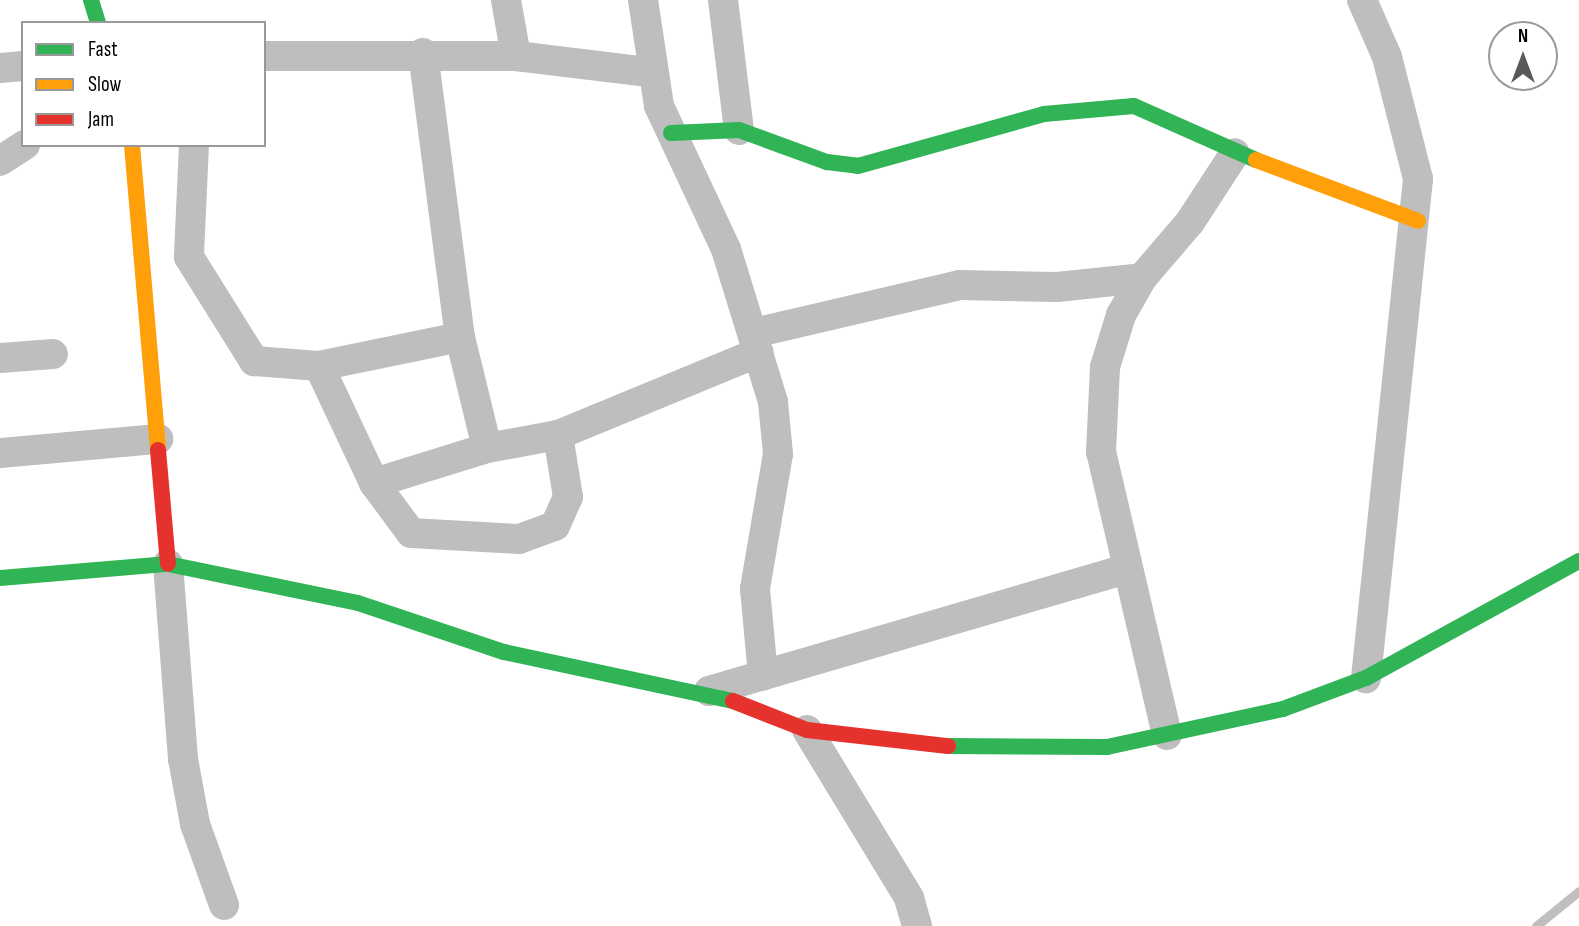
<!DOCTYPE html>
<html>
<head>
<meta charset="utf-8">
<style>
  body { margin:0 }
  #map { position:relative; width:1579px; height:926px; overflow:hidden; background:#fff; font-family:"Sofia Sans Condensed",sans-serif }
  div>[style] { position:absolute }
  .stream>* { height:9px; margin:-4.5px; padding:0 4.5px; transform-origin:4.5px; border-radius:4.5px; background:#bfbfbf }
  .street>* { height:30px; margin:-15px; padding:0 15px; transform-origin:15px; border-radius:15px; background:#bebebe }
  .fast>* { height:16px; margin:-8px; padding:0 8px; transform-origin:8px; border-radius:8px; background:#30b455 }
  .slow>* { height:16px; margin:-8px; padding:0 8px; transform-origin:8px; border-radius:8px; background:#ff9f0a }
  .jam>* { height:16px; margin:-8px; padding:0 8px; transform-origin:8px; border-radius:8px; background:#e5322d }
  span { translate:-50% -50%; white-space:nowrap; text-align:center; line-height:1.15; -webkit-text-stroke:5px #fff; paint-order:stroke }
  .legend { position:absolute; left:21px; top:21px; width:245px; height:126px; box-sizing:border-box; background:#fff; border:2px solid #999; margin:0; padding:9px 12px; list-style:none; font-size:21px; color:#000 }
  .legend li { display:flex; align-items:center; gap:14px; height:35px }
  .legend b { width:35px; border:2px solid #999 }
  .north { position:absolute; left:1488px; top:21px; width:70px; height:70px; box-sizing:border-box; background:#fff; border:2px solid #999; border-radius:50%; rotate:0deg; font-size:19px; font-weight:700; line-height:28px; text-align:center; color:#000 }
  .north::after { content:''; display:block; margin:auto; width:24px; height:32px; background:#595959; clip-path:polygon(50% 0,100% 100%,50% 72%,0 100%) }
</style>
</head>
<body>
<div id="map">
  <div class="stream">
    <i style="left:1536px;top:926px;width:55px;rotate:-39.1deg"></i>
  </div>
  <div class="street">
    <i style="left:506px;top:0;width:57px;rotate:79.9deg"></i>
    <i style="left:643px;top:0;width:107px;rotate:81.4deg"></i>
    <i style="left:659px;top:106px;width:158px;rotate:64.9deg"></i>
    <i style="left:726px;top:249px;width:160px;rotate:72.9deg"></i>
    <i style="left:773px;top:402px;width:52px;rotate:84.5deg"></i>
    <i style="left:778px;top:454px;width:137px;rotate:99.7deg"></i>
    <i style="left:755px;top:589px;width:87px;rotate:84.7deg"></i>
    <i style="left:723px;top:0;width:131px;rotate:83deg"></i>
    <i style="left:1362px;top:0;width:62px;rotate:66.3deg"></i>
    <i style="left:1387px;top:57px;width:126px;rotate:75.7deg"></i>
    <i style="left:1418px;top:179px;width:502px;rotate:95.95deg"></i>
    <i style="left:423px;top:53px;width:286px;rotate:82.6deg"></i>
    <i style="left:460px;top:337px;width:114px;rotate:76.3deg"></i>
    <i style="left:264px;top:56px;width:252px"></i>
    <i style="left:516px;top:56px;width:134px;rotate:6.9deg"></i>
    <i style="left:0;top:68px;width:23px;rotate:-5deg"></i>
    <i style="left:194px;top:145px;width:112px;rotate:92.6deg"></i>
    <i style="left:189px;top:257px;width:123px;rotate:58deg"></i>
    <i style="left:254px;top:361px;width:65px;rotate:4.4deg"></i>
    <i style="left:319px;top:366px;width:144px;rotate:-11.6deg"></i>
    <i style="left:0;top:161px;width:30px;rotate:-33deg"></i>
    <i style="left:754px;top:333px;width:212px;rotate:-13.1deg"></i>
    <i style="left:960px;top:285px;width:97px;rotate:1.2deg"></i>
    <i style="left:1057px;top:287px;width:85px;rotate:-6deg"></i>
    <i style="left:0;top:358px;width:53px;rotate:-4.3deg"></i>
    <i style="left:319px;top:366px;width:129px;rotate:64.8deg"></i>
    <i style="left:374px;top:483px;width:62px;rotate:53.5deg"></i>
    <i style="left:411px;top:533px;width:108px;rotate:3.2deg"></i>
    <i style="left:519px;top:539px;width:38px;rotate:-20deg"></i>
    <i style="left:555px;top:526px;width:32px;rotate:-66deg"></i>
    <i style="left:568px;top:497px;width:63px;rotate:-99.2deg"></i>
    <i style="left:0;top:453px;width:159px;rotate:-5.1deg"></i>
    <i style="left:374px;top:483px;width:118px;rotate:-17.2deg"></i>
    <i style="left:487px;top:448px;width:72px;rotate:-10.4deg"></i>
    <i style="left:558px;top:435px;width:217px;rotate:-22.4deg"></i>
    <i style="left:168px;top:564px;width:196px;rotate:85.6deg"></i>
    <i style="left:183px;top:759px;width:66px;rotate:79.5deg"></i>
    <i style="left:195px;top:824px;width:86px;rotate:70.3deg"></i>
    <i style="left:709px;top:691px;width:432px;rotate:-16.3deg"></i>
    <i style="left:807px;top:730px;width:197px;rotate:58.7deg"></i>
    <i style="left:909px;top:898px;width:29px;rotate:74deg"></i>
    <i style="left:1167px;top:735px;width:291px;rotate:-103.1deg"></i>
    <i style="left:1101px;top:452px;width:85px;rotate:-87.3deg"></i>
    <i style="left:1105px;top:367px;width:54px;rotate:-72.9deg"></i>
    <i style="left:1121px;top:315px;width:43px;rotate:-60.4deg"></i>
    <i style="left:1142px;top:278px;width:74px;rotate:-49.4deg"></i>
    <i style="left:1190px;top:222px;width:82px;rotate:-56.9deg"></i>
  </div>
  <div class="fast">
    <i style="left:91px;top:0;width:24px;rotate:73deg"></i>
    <i style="left:671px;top:133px;width:68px;rotate:-2.5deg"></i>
    <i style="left:739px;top:130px;width:94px;rotate:20deg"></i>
    <i style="left:827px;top:162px;width:31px;rotate:7deg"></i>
    <i style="left:858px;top:166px;width:193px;rotate:-15.6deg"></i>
    <i style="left:1044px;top:114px;width:90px;rotate:-5.1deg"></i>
    <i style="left:1134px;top:106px;width:133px;rotate:23.9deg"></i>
    <i style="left:0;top:578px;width:169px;rotate:-4.8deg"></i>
    <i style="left:168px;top:564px;width:194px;rotate:11.6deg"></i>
    <i style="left:358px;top:603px;width:154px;rotate:18.6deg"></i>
    <i style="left:504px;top:652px;width:234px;rotate:12.1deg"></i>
    <i style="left:948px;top:746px;width:159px;rotate:0.4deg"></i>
    <i style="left:1107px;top:747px;width:180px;rotate:-12.2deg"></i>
    <i style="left:1283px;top:709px;width:89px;rotate:-20.5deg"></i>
    <i style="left:1366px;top:678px;width:243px;rotate:-28.8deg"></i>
  </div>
  <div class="slow">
    <i style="left:132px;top:145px;width:306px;rotate:85.1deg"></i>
    <i style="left:1256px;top:160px;width:173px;rotate:20.6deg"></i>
  </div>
  <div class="jam">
    <i style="left:158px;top:450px;width:114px;rotate:85deg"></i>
    <i style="left:733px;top:701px;width:79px;rotate:21.4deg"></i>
    <i style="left:807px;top:730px;width:142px;rotate:6.5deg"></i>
  </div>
  <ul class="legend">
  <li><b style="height:9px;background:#30b455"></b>Fast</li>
  <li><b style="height:9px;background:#ff9f0a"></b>Slow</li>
  <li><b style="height:9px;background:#e5322d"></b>Jam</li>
  </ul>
  <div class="north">N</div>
</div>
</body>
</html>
